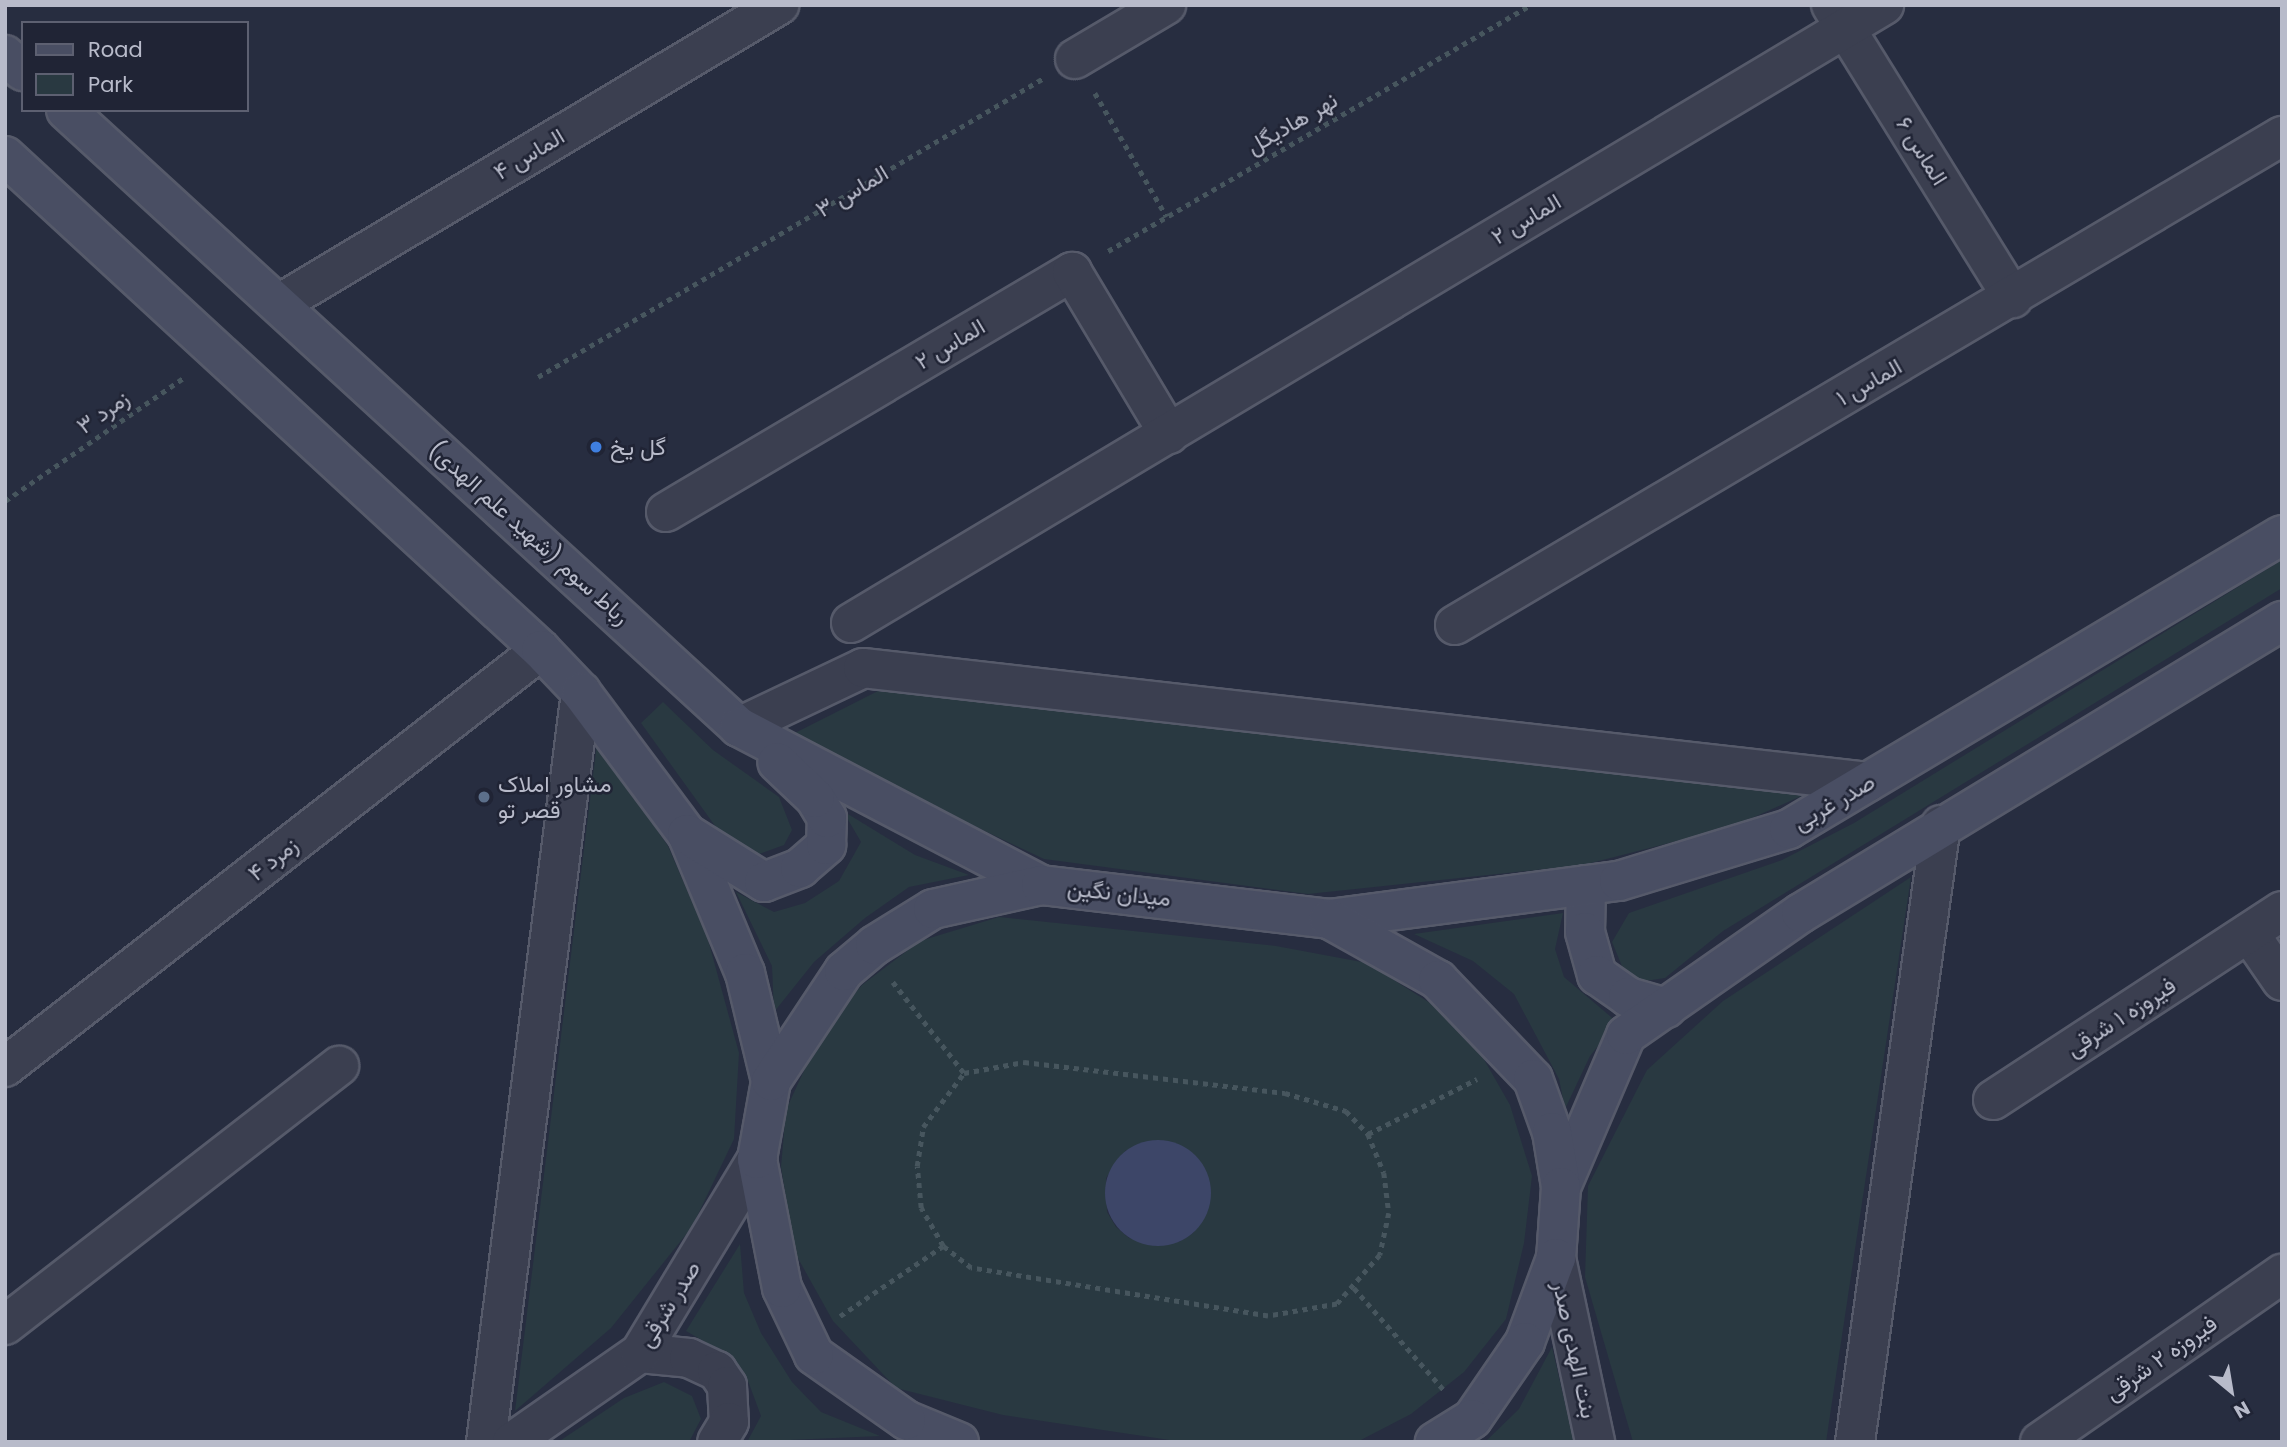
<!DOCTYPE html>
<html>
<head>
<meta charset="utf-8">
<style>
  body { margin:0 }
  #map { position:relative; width:2287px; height:1447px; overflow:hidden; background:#272d40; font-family:Poppins,Vazirmatn,sans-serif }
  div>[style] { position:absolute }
  .green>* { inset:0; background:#293941 }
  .water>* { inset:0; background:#3d4668 }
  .round { border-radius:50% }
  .path>* { height:4.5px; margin-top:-2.25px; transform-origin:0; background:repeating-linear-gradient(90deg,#47565e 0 5px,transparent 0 10px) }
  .roads { filter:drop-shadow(2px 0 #565a6a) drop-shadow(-2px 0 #565a6a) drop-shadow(0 2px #565a6a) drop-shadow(0 -2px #565a6a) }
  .minor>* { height:38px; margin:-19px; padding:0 19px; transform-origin:19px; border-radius:19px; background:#3b3f50 }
  .tertiary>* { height:38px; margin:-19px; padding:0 19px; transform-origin:19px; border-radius:19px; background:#3b3f50 }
  .secondary>* { height:38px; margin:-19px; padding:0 19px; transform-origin:19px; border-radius:19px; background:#494e63 }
  .dots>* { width:19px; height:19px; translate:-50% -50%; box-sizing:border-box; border:4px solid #202435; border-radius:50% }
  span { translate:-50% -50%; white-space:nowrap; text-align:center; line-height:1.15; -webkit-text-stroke:5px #202435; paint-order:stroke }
  .street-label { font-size:23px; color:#b8bbca }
  .poi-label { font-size:23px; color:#b8bbca }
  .left { translate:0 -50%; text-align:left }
  .frame { position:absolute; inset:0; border:7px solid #b8bbca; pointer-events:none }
  .legend { position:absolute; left:21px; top:21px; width:228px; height:91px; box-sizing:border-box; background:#202435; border:2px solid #5d6071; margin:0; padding:9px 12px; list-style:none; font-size:21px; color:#b8bbca }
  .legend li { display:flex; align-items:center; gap:14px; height:35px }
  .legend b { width:35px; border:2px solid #5d6071 }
  .north { position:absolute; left:2196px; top:1356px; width:70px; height:70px; -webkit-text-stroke:5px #202435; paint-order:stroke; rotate:150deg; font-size:19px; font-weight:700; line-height:28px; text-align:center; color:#b8bbca }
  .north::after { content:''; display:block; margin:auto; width:24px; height:32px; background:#b8bbca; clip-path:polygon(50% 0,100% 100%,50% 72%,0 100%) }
</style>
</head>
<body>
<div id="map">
  <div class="green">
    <i style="clip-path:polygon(2282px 560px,2282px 588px,1723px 931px,1665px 978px,1645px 981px,1624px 971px,1612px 942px,1629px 913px,1782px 860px,1854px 823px)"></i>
    <i style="clip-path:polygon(878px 691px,1808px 793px,1732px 827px,1583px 865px,1308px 894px,1044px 859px,787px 737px)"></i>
    <i style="clip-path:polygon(663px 702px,713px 750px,779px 797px,792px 830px,784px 845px,748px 858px,723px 837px,641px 723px)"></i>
    <i style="clip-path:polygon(597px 743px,668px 846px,707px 936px,739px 1053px,734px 1139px,692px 1227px,611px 1328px,515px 1411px)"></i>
    <i style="clip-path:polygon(843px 811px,915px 855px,969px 875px,909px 887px,865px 918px,814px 962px,774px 1012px,772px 966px,736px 892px,774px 912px,805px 903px,839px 881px,861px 842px)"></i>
    <i style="clip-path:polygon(1911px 877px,1826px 1442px,1633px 1442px,1585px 1277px,1588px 1186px,1647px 1070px,1723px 1001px)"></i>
    <i style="clip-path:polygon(1563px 913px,1555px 949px,1564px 977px,1617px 1022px,1590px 1056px,1565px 1109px,1559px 1079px,1514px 994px,1473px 961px,1414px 934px)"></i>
    <i style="clip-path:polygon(evenodd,999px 917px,1276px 946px,1367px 963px,1430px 1003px,1482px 1056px,1510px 1105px,1532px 1176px,1524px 1243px,1506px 1319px,1464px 1372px,1411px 1414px,1357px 1442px,1183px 1442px,1003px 1415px,896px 1388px,833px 1321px,795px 1253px,781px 1167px,786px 1110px,822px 1031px,862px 985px,920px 941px,999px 917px,1126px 1150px,1204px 1167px,1210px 1202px,1193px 1233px,1179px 1242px,1129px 1238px,1116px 1227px,1107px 1212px,1106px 1178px,1126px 1150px)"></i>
    <i style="clip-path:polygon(740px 1244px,744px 1293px,761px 1333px,792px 1382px,821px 1412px,880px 1436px,747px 1442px,761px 1416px,748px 1381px,731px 1357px,686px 1331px)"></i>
    <i style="clip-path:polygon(1552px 1347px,1574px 1442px,1485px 1442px,1519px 1409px)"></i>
    <i style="clip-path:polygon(664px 1382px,692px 1396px,701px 1419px,689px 1442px,558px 1442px,624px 1398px)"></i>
  </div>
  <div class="water">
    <i class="round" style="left:1105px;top:1140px;width:106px;height:106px"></i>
  </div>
  <div class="path">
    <i style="left:1095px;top:93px;width:143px;rotate:59.9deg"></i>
    <i style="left:1108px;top:251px;width:488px;rotate:-30.2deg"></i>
    <i style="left:538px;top:377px;width:586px;rotate:-30.59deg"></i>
    <i style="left:5px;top:501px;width:219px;rotate:-34.6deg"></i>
    <i style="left:893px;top:982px;width:115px;rotate:52deg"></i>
    <i style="left:1024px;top:1062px;width:263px;rotate:6.8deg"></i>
    <i style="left:1285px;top:1093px;width:64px;rotate:16.4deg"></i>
    <i style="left:1346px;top:1111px;width:32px;rotate:46deg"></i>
    <i style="left:1368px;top:1134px;width:42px;rotate:67.7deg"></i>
    <i style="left:1384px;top:1173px;width:40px;rotate:82.9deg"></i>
    <i style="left:1389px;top:1213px;width:43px;rotate:102.1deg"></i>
    <i style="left:1380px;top:1255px;width:65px;rotate:131.3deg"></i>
    <i style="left:1337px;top:1304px;width:70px;rotate:170.1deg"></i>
    <i style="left:1268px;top:1316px;width:301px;rotate:-170.8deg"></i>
    <i style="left:971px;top:1268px;width:36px;rotate:-142deg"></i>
    <i style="left:943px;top:1246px;width:44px;rotate:-120.1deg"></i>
    <i style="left:921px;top:1208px;width:42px;rotate:-95.4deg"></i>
    <i style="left:917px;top:1166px;width:39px;rotate:-81deg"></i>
    <i style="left:923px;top:1127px;width:68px;rotate:-52.8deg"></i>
    <i style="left:964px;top:1073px;width:61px;rotate:-10.4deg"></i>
    <i style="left:1368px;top:1134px;width:122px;rotate:-26.8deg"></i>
    <i style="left:1354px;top:1288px;width:136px;rotate:48.6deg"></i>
    <i style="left:840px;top:1316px;width:125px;rotate:-34.2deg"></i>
  </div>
  <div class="roads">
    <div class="minor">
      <i style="left:1831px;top:5px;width:345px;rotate:58.2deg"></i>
      <i style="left:1075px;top:59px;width:106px;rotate:-30.7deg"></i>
      <i style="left:279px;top:304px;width:583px;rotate:-30.88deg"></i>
      <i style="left:666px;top:512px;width:472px;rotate:-30.6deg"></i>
      <i style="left:1072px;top:272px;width:189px;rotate:59.1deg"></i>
      <i style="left:851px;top:623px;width:1204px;rotate:-30.89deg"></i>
      <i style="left:1455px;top:625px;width:961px;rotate:-30.6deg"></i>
      <i style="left:739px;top:727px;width:137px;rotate:-25.4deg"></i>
      <i style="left:863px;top:668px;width:1011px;rotate:6.47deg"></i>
      <i style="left:2249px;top:933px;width:58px;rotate:55.5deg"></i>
      <i style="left:5px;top:1067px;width:679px;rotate:-37.88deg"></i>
      <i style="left:1993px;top:1100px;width:345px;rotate:-33.2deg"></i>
      <i style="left:5px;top:1325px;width:423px;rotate:-37.8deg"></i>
      <i style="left:486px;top:1442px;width:756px;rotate:-82.78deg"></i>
      <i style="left:1855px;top:1442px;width:623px;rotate:-82.07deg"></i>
      <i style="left:2040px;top:1442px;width:295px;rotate:-34.8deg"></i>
    </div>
    <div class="tertiary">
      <i style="left:1556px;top:1258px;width:188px;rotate:78deg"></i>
      <i style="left:640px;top:1353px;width:49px;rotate:5.8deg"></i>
      <i style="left:689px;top:1358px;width:31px;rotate:25deg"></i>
      <i style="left:717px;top:1371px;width:18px;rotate:56deg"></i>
      <i style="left:727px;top:1386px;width:36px;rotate:87deg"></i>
      <i style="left:729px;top:1422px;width:23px;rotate:121deg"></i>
      <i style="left:512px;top:1442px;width:156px;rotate:-34.8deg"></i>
      <i style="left:640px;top:1353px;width:227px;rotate:-58.9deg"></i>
    </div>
    <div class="secondary">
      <i style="left:5px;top:55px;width:24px;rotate:42deg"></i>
      <i style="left:66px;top:110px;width:913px;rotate:42.51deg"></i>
      <i style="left:739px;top:727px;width:341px;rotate:27.6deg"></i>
      <i style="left:5px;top:156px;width:729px;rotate:42.66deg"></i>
      <i style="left:541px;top:650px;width:58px;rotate:46.4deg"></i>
      <i style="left:581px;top:692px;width:177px;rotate:53.3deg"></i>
      <i style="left:687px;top:834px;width:151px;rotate:67.4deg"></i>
      <i style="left:745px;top:973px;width:111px;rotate:76.5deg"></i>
      <i style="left:687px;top:834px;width:91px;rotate:31.9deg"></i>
      <i style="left:764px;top:882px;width:39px;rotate:-21deg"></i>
      <i style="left:800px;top:868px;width:35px;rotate:-41deg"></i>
      <i style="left:826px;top:845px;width:27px;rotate:-88deg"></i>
      <i style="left:827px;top:818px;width:23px;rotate:-121deg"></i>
      <i style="left:815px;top:798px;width:52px;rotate:-136.5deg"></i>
      <i style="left:1586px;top:885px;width:47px;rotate:91.2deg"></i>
      <i style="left:1585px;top:932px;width:45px;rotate:74.4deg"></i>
      <i style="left:1597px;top:975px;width:38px;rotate:35deg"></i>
      <i style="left:1628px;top:997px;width:40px;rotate:16deg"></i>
      <i style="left:1329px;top:919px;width:292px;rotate:-7.5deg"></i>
      <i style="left:1619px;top:881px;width:178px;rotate:-17deg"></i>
      <i style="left:1789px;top:829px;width:574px;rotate:-30.81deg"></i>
      <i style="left:1561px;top:1187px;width:165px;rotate:-66.8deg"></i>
      <i style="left:1626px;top:1035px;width:213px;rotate:-34.9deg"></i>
      <i style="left:1801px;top:913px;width:563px;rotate:-31.26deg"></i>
      <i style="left:959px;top:1442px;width:57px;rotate:-157.5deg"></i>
      <i style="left:906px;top:1420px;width:113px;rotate:-144.8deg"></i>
      <i style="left:814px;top:1355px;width:74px;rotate:-115.5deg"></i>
      <i style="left:782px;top:1288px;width:131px;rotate:-101deg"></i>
      <i style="left:757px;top:1159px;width:79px;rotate:-79.8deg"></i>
      <i style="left:771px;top:1081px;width:132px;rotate:-56.4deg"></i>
      <i style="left:844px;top:971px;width:40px;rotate:-40deg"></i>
      <i style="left:875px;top:945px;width:68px;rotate:-31.8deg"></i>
      <i style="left:933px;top:909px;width:111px;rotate:-12.5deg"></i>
      <i style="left:1041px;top:885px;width:290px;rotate:6.7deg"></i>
      <i style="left:1329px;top:919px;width:125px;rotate:29.2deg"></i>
      <i style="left:1438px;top:980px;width:137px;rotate:46.2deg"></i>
      <i style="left:1533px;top:1079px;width:56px;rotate:70.3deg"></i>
      <i style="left:1552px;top:1132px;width:56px;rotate:80.7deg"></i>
      <i style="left:1561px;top:1187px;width:71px;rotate:94deg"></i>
      <i style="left:1556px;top:1258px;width:90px;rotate:110.3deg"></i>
      <i style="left:1525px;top:1342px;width:93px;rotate:124.5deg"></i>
      <i style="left:1472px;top:1419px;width:44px;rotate:148.1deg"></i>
    </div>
  </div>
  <div class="dots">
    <i style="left:596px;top:447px;background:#3f7fe0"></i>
    <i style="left:484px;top:797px;background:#5c6f8a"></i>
  </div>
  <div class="street-label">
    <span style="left:1292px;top:123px;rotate:-30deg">نهر هادیگل</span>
    <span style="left:1922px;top:151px;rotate:58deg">الماس ۶</span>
    <span style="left:529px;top:154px;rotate:-31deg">الماس ۴</span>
    <span style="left:852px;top:191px;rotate:-31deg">الماس ۳</span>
    <span style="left:1526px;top:219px;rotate:-31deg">الماس ۲</span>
    <span style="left:950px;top:344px;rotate:-31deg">الماس ۲</span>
    <span style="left:1869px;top:382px;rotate:-30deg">الماس ۱</span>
    <span style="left:103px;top:412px;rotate:-35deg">زمرد ۳</span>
    <span style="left:529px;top:533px;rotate:42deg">رباط سوم (شهید علم الهدی)</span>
    <span style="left:1834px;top:802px;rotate:-30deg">صدر غربی</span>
    <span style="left:273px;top:859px;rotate:-38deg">زمرد ۴</span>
    <span style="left:1119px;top:893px;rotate:6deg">میدان نگین</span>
    <span style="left:2121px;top:1017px;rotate:-33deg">فیروزه ۱ شرقی</span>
    <span style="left:669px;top:1304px;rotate:-58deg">صدر شرقی</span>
    <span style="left:1575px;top:1350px;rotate:78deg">بنت الهدی صدر</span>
    <span style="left:2161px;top:1358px;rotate:-35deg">فیروزه ۲ شرقی</span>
  </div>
  <div class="poi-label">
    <span class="left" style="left:610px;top:447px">گل یخ</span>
    <span class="left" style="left:498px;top:797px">مشاور املاک<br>قصر تو</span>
  </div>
  <div class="frame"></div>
  <ul class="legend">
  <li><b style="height:9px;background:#494e63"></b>Road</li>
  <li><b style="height:19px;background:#293941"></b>Park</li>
  </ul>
  <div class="north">N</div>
</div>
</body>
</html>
